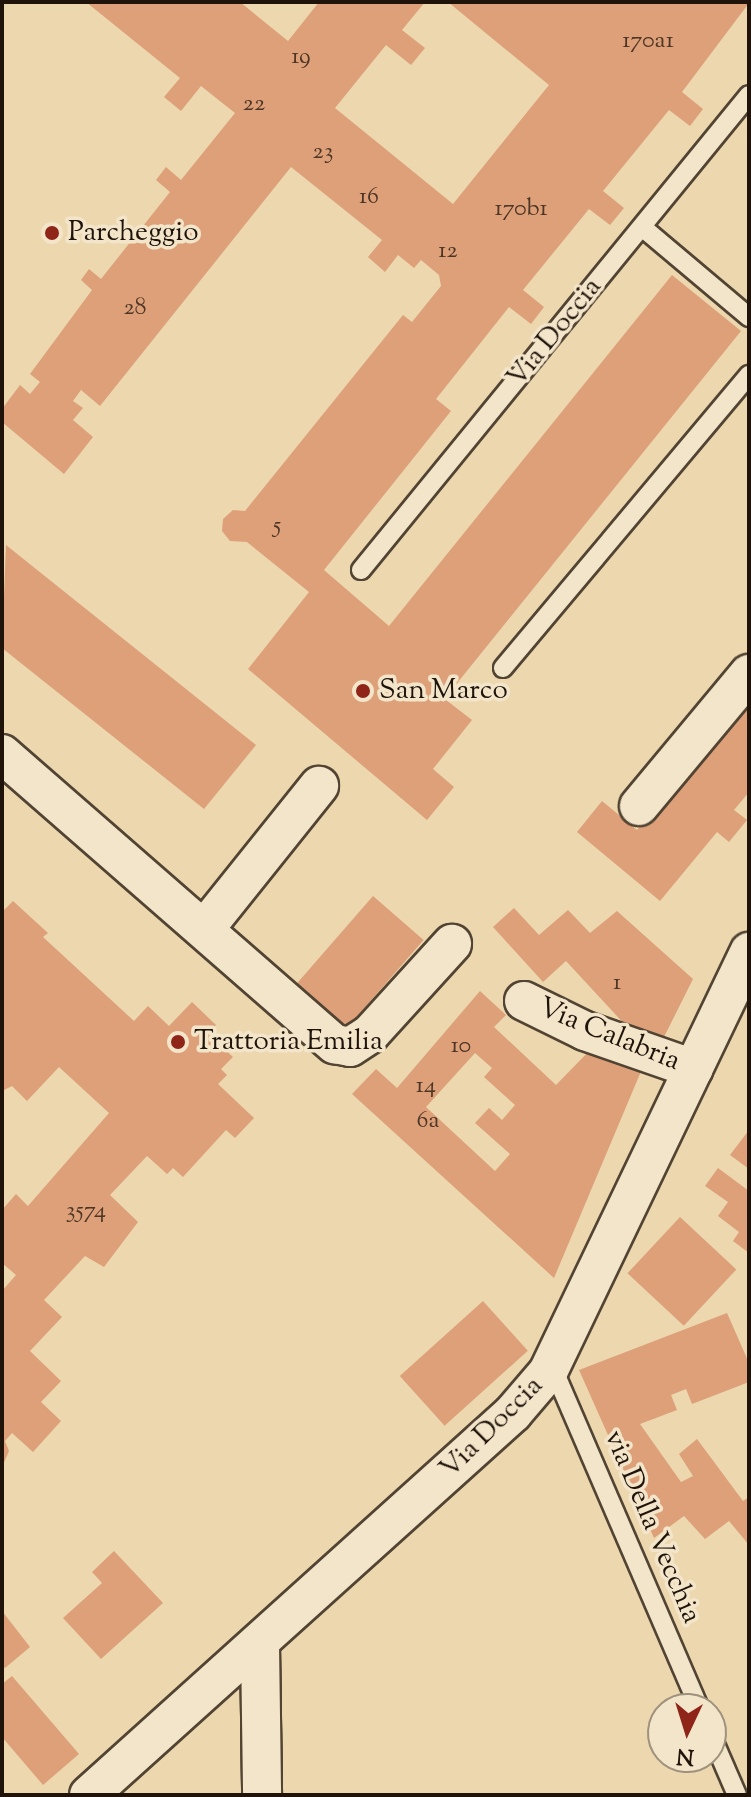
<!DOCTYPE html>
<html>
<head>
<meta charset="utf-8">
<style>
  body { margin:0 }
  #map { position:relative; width:751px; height:1797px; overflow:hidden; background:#ecd7ae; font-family:"Sorts Mill Goudy",serif }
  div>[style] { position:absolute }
  .building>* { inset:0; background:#dda079; transform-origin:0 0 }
  .roads { filter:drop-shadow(2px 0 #524433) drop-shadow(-2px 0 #524433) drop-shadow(0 2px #524433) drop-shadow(0 -2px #524433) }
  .lane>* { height:18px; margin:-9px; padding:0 9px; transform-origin:9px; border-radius:9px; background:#f3e5ca }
  .street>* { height:38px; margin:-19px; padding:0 19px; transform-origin:19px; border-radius:19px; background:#f3e5ca }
  .dots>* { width:22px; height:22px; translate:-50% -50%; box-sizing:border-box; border:4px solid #f3e5ca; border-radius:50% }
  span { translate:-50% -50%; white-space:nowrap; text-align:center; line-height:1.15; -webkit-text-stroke:7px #f3e5ca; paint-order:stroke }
  .number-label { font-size:24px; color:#4e3626 }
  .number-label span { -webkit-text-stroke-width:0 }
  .poi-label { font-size:28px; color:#1f130a }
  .left { translate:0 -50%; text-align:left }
  .street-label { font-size:28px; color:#1f130a }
  .frame { position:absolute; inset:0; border:4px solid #1f130a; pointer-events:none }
  .north { position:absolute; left:647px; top:1693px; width:80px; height:80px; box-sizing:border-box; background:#f3e5ca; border:2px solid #9e917d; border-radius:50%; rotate:184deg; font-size:22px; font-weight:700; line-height:32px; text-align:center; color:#1f130a }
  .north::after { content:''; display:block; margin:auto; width:28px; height:36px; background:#8f2418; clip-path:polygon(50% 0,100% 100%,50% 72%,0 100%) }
</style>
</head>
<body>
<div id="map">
  <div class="building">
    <i style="clip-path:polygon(86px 2px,240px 2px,288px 41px,319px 2px,425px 2px,402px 30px,425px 48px,411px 65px,386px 45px,335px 108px,453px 204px,549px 85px,448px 2px,749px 3px,682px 92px,703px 109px,690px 126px,669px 110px,603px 191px,624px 208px,610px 225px,589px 209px,523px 290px,544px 307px,531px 324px,509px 307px,436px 399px,451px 411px,324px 570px,389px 626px,672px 275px,741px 331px,458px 682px,446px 700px,472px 720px,433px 769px,454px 787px,427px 820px,248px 669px,309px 592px,247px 542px,230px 541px,222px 531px,223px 519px,233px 510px,245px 511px,403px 315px,412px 322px,441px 286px,439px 275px,421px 260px,414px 268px,398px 255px,385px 272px,368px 257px,382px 240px,291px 167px,100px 406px,81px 390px,73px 401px,83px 408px,73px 420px,93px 437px,64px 474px,2px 422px,2px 409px,20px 385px,30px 394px,40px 382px,30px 374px,92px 290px,81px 280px,89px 269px,101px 279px,170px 192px,156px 180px,166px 167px,181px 180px,235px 113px,201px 86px,181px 111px,164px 97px,180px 78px)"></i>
    <i style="clip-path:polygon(6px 545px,256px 745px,204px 809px,2px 648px)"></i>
    <i style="clip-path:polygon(749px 695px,749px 792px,734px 810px,747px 820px,729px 842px,717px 832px,660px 901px,577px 832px,602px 801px,637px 830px)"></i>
    <i style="left:373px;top:896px;width:67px;height:125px;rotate:41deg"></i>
    <i style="clip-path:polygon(13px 901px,48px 933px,43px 937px,134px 1021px,148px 1006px,169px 1026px,192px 1002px,216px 1025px,208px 1034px,233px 1057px,221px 1069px,227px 1075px,218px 1084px,254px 1118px,235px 1138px,226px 1130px,183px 1177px,173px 1168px,167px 1174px,147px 1156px,110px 1195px,138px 1222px,104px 1267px,85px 1256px,44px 1300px,62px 1317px,30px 1351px,61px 1381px,41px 1402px,61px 1421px,33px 1452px,12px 1433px,5px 1441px,9px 1451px,2px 1467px,2px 1291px,16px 1275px,2px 1263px,2px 1210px,16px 1194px,28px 1206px,109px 1113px,59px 1067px,27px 1101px,12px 1086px,2px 1091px,2px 912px)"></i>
    <i style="clip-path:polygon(514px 908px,539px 935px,568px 910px,590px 933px,617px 911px,693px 979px,663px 1039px,628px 1028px,566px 961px,543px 982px,493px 927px)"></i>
    <i style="clip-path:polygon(evenodd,480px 991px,506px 1015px,494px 1027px,556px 1085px,594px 1046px,642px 1069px,554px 1278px,352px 1094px,376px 1069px,397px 1088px,480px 991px,475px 1053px,492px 1068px,484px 1077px,515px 1105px,502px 1120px,489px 1108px,475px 1123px,510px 1154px,495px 1171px,426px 1107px,475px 1053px)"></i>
    <i style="clip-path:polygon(749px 1130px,749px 1169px,730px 1155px)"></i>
    <i style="clip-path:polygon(718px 1168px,749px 1191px,749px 1253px,733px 1241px,739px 1232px,718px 1216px,728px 1202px,705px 1186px)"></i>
    <i style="left:680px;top:1217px;width:77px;height:77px;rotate:43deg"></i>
    <i style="left:483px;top:1301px;width:67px;height:112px;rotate:48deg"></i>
    <i style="clip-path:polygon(727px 1313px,749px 1363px,749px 1382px,692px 1404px,686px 1389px,671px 1395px,677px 1410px,640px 1424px,681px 1482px,693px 1476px,679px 1454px,697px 1439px,743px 1501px,749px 1497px,749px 1545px,729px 1521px,705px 1539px,684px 1516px,654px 1538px,579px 1370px)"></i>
    <i style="clip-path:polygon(114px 1551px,163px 1603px,101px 1659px,63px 1618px,102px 1583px,92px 1572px)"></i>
    <i style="clip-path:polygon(2px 1611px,30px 1647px,5px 1668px,2px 1665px)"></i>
    <i style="clip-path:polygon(12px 1676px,79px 1754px,43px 1785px,2px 1737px,2px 1684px)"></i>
  </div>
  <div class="roads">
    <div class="lane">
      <i style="left:642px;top:227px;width:140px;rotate:40.1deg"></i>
      <i style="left:361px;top:570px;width:613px;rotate:-50.76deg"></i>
      <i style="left:503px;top:668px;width:383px;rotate:-50deg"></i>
      <i style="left:552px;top:1366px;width:374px;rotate:66.7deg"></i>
      <i style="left:711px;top:1735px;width:65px;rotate:66.6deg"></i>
    </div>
    <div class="street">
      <i style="left:2px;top:754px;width:442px;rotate:41.1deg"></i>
      <i style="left:335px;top:1044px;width:15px;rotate:11deg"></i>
      <i style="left:350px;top:1047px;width:24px;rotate:-33deg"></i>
      <i style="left:370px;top:1034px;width:122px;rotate:-47.7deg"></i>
      <i style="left:639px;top:806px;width:172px;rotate:-50.2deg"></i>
      <i style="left:206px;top:927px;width:181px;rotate:-51.3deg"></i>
      <i style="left:524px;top:1001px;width:68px;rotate:26.2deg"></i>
      <i style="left:585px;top:1031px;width:115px;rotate:19.2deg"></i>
      <i style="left:260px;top:1645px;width:150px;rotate:89.2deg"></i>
      <i style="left:89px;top:1795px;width:571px;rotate:-42.02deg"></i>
      <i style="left:513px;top:1413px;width:54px;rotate:-49.5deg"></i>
      <i style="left:548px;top:1372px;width:466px;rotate:-64.4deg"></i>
    </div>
  </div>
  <div class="dots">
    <i style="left:52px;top:233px;background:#8f2418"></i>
    <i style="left:363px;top:691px;background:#8f2418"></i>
    <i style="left:178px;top:1042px;background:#8f2418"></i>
  </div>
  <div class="number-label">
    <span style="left:648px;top:42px">170a1</span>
    <span style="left:301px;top:58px">19</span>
    <span style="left:254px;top:105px">22</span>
    <span style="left:323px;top:153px">23</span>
    <span style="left:369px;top:198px">16</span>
    <span style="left:521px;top:210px">170b1</span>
    <span style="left:448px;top:252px">12</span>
    <span style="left:135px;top:309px">28</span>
    <span style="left:277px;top:527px">5</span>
    <span style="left:617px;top:984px">1</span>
    <span style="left:461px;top:1047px">10</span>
    <span style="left:426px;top:1087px">14</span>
    <span style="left:428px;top:1122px">6a</span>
    <span style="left:86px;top:1212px">3574</span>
  </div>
  <div class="poi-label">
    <span class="left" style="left:68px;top:233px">Parcheggio</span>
    <span class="left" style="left:379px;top:691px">San Marco</span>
    <span class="left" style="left:194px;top:1042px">Trattoria Emilia</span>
  </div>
  <div class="street-label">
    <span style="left:555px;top:333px;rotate:-51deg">Via Doccia</span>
    <span style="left:609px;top:1035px;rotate:22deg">Via Calabria</span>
    <span style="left:492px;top:1428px;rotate:-45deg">Via Doccia</span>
    <span style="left:652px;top:1527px;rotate:67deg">via Della Vecchia</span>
  </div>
  <div class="frame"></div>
  <div class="north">N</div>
</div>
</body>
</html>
